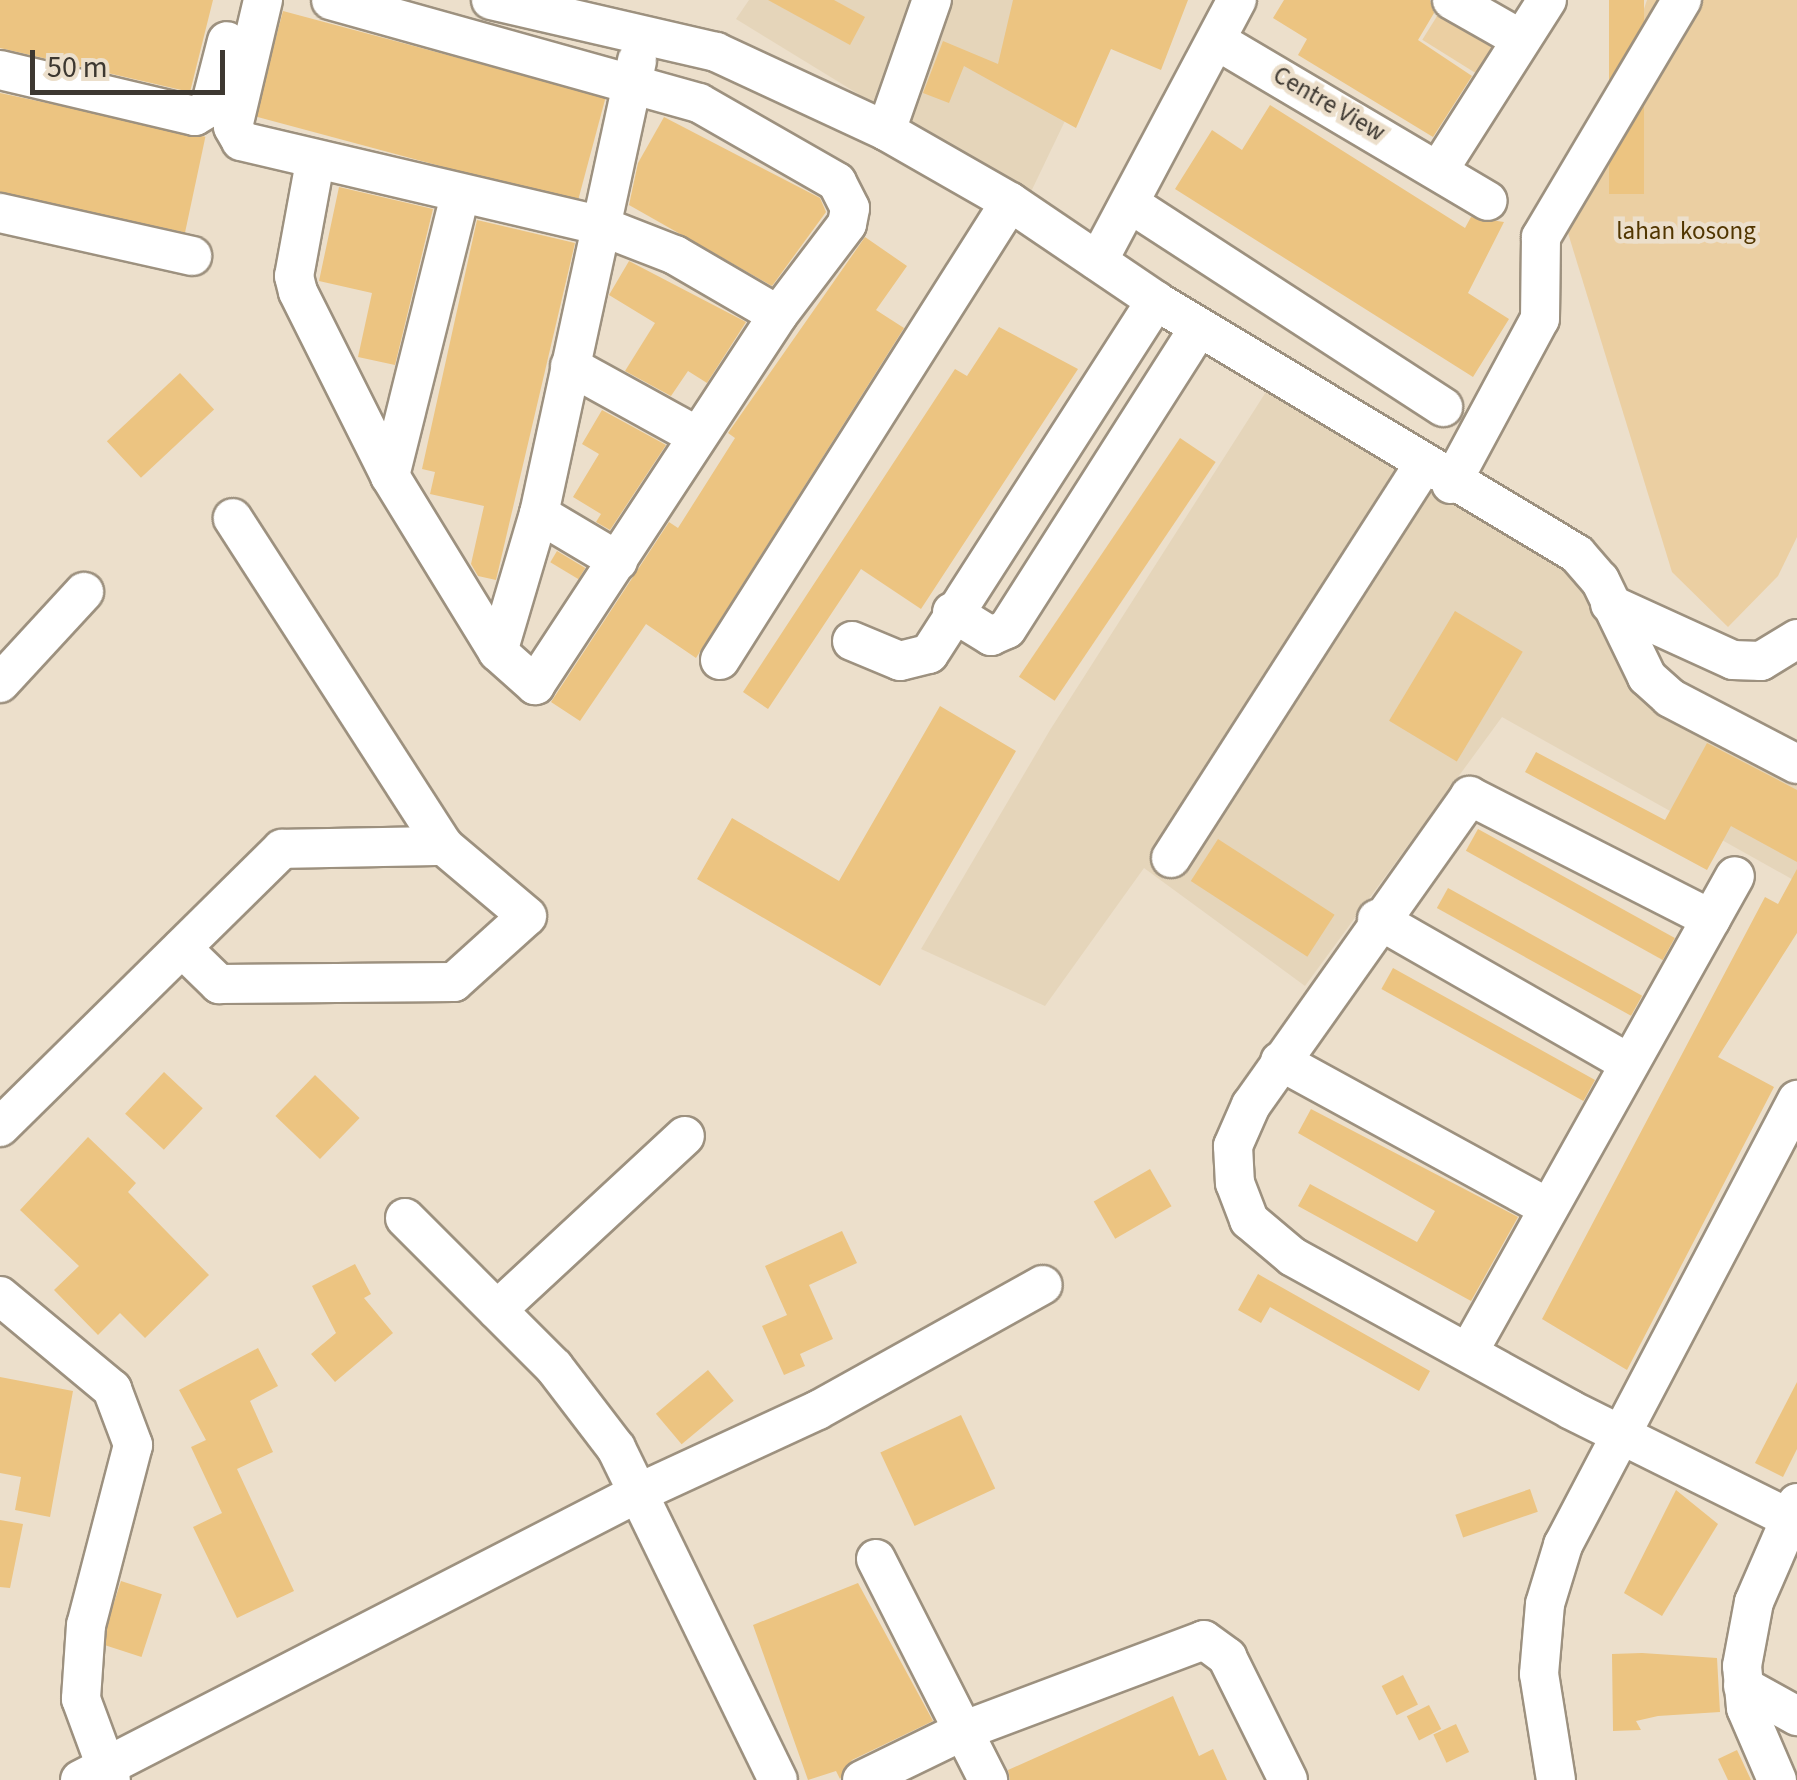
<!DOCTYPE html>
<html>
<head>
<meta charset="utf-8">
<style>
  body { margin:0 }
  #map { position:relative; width:1797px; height:1780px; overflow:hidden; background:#ecdfcb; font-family:"Source Sans 3",sans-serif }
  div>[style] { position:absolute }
  .built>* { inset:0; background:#e5d5ba }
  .green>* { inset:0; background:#ebcfa2; transform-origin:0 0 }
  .building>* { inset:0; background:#ecc481; transform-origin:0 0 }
  .roads { filter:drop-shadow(2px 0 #9d917f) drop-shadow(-2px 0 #9d917f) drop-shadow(0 2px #9d917f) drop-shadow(0 -2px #9d917f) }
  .minor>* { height:38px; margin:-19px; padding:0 19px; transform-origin:19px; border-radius:19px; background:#fff }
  span { translate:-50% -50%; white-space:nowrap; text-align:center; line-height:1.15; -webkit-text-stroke:9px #ecdfcb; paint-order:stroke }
  .street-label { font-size:25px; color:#3d3831 }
  .park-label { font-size:25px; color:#513600 }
  .scale { position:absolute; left:30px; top:50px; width:195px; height:45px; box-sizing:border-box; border:5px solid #3d3831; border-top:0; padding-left:12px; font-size:30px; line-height:35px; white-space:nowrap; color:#3d3831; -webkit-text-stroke:8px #ecdfcb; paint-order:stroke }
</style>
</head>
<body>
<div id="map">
  <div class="built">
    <i style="clip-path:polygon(749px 0,1123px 0,1028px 198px,736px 19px)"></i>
    <i style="clip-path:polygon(1278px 373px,1579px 563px,1637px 668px,1797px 742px,1797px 882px,1502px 717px,1305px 986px,1144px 868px,1045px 1006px,921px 949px,1050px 730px)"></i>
  </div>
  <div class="green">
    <i style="clip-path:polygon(1647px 0,1797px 0,1797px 537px,1778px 576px,1728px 627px,1672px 572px,1568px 233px)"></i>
    <i style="left:1444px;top:5px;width:68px;height:41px;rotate:32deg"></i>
  </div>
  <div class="building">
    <i style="clip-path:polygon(0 0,213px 0,190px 92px,0 48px)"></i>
    <i style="clip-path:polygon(768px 0,834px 0,865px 17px,850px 45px)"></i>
    <i style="clip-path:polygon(1013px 0,1188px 0,1161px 70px,1111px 49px,1076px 128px,964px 66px,949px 103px,923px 93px,943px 41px,998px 64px)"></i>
    <i style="clip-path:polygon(1284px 0,1430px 0,1434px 13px,1418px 40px,1472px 76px,1433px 137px,1298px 55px,1307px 39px,1273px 18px)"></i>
    <i style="left:1609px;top:0;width:35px;height:194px"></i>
    <i style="left:283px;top:11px;width:334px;height:109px;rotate:15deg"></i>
    <i style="left:0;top:93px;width:210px;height:98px;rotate:12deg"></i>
    <i style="clip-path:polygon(1270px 105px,1465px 228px,1471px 217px,1504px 222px,1468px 293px,1509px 319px,1473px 377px,1175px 189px,1212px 130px,1242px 150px)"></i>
    <i style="clip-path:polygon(664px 117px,820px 198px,826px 212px,772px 286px,629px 205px,638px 163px)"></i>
    <i style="clip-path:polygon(339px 187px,433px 209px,395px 365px,358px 357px,372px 293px,319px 281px)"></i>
    <i style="clip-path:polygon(477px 220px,575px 243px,496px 580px,478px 576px,471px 564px,484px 506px,430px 494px,435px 472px,422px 469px)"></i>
    <i style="clip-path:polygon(865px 237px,907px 266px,876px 310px,904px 328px,696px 658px,646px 624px,580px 721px,551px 702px,669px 522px,678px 528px,735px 438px,728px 433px)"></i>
    <i style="clip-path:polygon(629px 261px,746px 322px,707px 383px,688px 371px,671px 396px,625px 371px,655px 323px,609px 295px)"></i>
    <i style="clip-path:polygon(999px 327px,1078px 369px,921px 609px,861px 569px,768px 709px,743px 692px,955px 369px,967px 376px)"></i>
    <i style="left:180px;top:373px;width:50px;height:100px;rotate:47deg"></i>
    <i style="clip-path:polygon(602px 410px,666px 445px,610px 530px,596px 522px,601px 514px,573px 497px,599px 454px,582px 444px)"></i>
    <i style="left:1180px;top:438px;width:43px;height:288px;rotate:34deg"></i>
    <i style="left:557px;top:551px;width:33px;height:13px;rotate:31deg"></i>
    <i style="left:1455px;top:611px;width:79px;height:128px;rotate:31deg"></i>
    <i style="clip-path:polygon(940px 706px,1016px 751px,880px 986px,697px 879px,732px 818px,839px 881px)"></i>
    <i style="clip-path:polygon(1707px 743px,1797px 790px,1797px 862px,1731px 826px,1707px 870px,1525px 772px,1536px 752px,1665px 820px)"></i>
    <i style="left:1478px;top:829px;width:225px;height:25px;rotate:29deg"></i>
    <i style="left:1218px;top:839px;width:139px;height:50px;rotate:33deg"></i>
    <i style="clip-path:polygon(1797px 869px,1797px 933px,1718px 1057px,1774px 1087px,1627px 1370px,1542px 1319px,1765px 897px,1778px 904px)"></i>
    <i style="left:1448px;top:888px;width:222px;height:23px;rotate:29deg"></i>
    <i style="left:1393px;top:968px;width:231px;height:24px;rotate:29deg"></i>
    <i style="left:164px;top:1072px;width:53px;height:57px;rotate:43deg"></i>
    <i style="left:315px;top:1075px;width:62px;height:57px;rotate:44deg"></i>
    <i style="clip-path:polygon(1311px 1109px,1518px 1217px,1471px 1301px,1298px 1206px,1310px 1184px,1417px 1242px,1435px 1211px,1298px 1133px)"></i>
    <i style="clip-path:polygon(88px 1137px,136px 1183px,128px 1192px,209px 1275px,145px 1338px,120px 1313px,98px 1335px,54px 1290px,79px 1266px,20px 1210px)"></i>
    <i style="left:1150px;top:1169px;width:43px;height:65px;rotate:60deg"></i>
    <i style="clip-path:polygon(842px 1231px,857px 1263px,809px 1285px,833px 1339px,800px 1354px,805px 1366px,784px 1375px,762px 1326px,787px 1315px,765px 1266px)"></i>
    <i style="clip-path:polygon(355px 1264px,371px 1294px,364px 1298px,393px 1333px,335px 1382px,311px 1354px,336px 1333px,312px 1286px)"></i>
    <i style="clip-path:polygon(1258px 1274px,1430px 1371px,1419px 1391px,1270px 1307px,1261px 1323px,1238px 1310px)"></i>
    <i style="clip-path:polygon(258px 1348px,278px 1386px,250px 1401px,273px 1452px,237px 1469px,294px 1591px,237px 1618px,193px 1527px,222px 1513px,191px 1447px,206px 1440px,179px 1390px)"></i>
    <i style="left:708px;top:1370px;width:40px;height:68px;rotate:50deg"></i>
    <i style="clip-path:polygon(0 1377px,73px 1391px,50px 1517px,15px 1510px,21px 1477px,0 1473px)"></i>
    <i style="clip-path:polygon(1797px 1382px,1797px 1449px,1783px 1477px,1755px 1463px)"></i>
    <i style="left:961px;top:1415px;width:81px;height:89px;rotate:65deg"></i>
    <i style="left:1530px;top:1489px;width:24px;height:79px;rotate:71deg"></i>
    <i style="clip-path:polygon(1676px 1490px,1718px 1524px,1662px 1616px,1624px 1593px)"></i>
    <i style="clip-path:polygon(0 1520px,23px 1524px,10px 1588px,0 1587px)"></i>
    <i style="left:121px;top:1581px;width:43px;height:66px;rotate:18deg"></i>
    <i style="clip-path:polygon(858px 1583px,933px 1721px,852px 1760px,840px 1779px,836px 1771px,808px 1780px,753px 1625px)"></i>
    <i style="clip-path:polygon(1642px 1653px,1717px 1658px,1720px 1712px,1658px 1716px,1636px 1721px,1641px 1730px,1613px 1731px,1612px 1654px)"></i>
    <i style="left:1403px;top:1675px;width:33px;height:24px;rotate:63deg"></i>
    <i style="clip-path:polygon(1173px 1696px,1199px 1756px,1213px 1749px,1227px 1780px,1010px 1780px,1008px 1770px)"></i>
    <i style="left:1429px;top:1705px;width:27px;height:25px;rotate:63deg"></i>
    <i style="left:1456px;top:1724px;width:31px;height:25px;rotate:65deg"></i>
    <i style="clip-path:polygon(1737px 1750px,1751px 1780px,1728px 1780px,1718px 1759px)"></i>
  </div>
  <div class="roads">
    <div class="minor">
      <i style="left:263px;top:0;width:130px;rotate:103.3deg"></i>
      <i style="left:233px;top:127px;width:16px;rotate:60deg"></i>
      <i style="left:241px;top:141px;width:367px;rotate:13.2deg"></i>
      <i style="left:598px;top:225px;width:83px;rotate:21.3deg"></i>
      <i style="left:675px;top:255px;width:119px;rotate:30.2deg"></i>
      <i style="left:491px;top:0;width:231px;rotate:13deg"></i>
      <i style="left:716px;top:52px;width:187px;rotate:24.9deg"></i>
      <i style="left:886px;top:131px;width:143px;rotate:29.8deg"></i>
      <i style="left:1010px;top:202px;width:176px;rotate:34.1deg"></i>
      <i style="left:1156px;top:301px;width:491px;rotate:31deg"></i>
      <i style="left:1577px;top:554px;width:35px;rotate:49deg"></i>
      <i style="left:1600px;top:580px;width:108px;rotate:64.1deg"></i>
      <i style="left:1647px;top:677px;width:31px;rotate:42deg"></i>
      <i style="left:1670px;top:698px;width:143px;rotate:27.5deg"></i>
      <i style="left:1452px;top:0;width:77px;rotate:29.6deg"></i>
      <i style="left:1219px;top:42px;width:312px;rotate:30.6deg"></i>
      <i style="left:0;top:70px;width:200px;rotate:13.3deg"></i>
      <i style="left:195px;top:116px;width:17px;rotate:-31deg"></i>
      <i style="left:210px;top:107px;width:68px;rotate:-75.6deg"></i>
      <i style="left:886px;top:131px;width:139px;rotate:-70.7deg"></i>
      <i style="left:315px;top:162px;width:116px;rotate:100.4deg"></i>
      <i style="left:294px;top:276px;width:16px;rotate:76deg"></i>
      <i style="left:298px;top:292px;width:206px;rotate:63.4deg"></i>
      <i style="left:390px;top:476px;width:206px;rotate:58.5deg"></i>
      <i style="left:498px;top:652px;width:50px;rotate:41.7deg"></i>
      <i style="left:535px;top:685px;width:443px;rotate:-56.7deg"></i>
      <i style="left:778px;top:315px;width:114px;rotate:-52.8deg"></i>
      <i style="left:847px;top:224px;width:16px;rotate:-79deg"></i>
      <i style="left:850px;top:208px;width:29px;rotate:-117deg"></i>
      <i style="left:837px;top:182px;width:159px;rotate:-150.2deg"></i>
      <i style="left:699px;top:103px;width:382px;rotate:-164.4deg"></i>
      <i style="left:1440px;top:168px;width:199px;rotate:-57.5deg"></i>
      <i style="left:1132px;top:205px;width:371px;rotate:33deg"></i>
      <i style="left:0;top:213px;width:197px;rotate:12.6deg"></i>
      <i style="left:1098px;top:261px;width:296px;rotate:-62deg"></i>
      <i style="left:570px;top:366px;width:145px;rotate:28.9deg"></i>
      <i style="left:390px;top:476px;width:289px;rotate:-76deg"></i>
      <i style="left:1451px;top:484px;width:187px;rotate:-61.7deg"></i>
      <i style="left:1540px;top:319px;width:82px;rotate:-89.3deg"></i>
      <i style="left:1541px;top:237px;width:276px;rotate:-59.3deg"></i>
      <i style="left:539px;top:514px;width:92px;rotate:30.7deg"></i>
      <i style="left:1610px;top:604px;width:135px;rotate:24.5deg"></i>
      <i style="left:1733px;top:660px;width:28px;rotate:2deg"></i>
      <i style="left:1761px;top:661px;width:42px;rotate:-31.4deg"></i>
      <i style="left:952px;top:612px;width:46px;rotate:31.6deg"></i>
      <i style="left:991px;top:636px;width:17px;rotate:-24deg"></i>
      <i style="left:1007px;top:629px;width:357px;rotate:-57.5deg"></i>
      <i style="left:852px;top:641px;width:52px;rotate:22.6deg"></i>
      <i style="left:900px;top:661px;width:30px;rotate:-14deg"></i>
      <i style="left:929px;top:654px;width:420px;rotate:-57.3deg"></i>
      <i style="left:498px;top:652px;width:144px;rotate:-73.5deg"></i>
      <i style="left:539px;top:514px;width:464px;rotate:-77.8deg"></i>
      <i style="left:720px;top:660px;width:542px;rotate:-57.66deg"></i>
      <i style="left:0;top:683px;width:124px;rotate:-47.3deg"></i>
      <i style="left:1171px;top:858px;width:466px;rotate:-57.3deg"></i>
      <i style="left:1377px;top:919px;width:289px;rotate:29.8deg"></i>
      <i style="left:1711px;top:919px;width:271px;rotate:-153deg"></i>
      <i style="left:1470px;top:796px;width:379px;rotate:125.3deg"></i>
      <i style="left:1251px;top:1105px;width:45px;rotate:113.7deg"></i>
      <i style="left:1233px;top:1146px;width:37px;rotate:87deg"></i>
      <i style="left:1235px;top:1183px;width:40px;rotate:69deg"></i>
      <i style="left:1249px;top:1220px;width:57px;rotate:40.1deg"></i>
      <i style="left:1293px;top:1257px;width:317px;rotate:28.8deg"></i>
      <i style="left:1571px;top:1410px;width:252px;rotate:26.4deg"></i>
      <i style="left:182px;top:948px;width:52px;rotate:44.2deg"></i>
      <i style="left:219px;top:984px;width:235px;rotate:-0.5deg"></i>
      <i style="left:454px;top:982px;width:98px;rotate:-42.1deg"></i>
      <i style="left:527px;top:916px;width:109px;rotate:-139.9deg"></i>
      <i style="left:444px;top:846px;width:390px;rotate:-122.8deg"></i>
      <i style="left:1280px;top:1061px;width:306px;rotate:28.7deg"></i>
      <i style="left:0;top:1127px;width:396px;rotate:-44.6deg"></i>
      <i style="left:282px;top:849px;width:162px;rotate:-1.1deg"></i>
      <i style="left:405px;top:1218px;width:211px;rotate:45deg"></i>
      <i style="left:554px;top:1367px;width:102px;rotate:52.6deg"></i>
      <i style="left:616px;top:1448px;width:369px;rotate:64deg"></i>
      <i style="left:0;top:1296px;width:146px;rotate:39.7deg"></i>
      <i style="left:112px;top:1389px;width:60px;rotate:69.4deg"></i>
      <i style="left:133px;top:1445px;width:186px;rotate:104.6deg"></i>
      <i style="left:86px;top:1625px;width:74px;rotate:93.9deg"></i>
      <i style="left:81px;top:1699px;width:86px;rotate:69.7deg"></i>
      <i style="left:497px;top:1310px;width:256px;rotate:-42.8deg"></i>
      <i style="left:1469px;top:1351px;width:544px;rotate:-60.75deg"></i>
      <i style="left:876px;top:1559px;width:248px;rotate:63.1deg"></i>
      <i style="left:1743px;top:1686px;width:62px;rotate:29.1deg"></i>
      <i style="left:80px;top:1780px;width:625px;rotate:-27.22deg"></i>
      <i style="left:636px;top:1494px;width:200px;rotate:-24.8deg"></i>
      <i style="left:818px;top:1410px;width:257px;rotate:-29.1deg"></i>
      <i style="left:862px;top:1780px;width:114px;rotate:-25.9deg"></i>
      <i style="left:965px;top:1730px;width:255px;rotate:-20.6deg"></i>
      <i style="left:1204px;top:1640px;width:29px;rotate:36deg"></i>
      <i style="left:1227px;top:1657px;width:137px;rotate:63.6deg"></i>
      <i style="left:1556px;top:1780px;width:107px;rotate:-99.1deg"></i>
      <i style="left:1539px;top:1674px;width:70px;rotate:-85.1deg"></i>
      <i style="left:1545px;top:1604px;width:62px;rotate:-73deg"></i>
      <i style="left:1563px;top:1545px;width:503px;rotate:-62.26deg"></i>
      <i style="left:1777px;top:1780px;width:78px;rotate:-113.3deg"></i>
      <i style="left:1746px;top:1708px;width:42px;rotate:-95.4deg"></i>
      <i style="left:1742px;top:1666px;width:65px;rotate:-79.4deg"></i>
      <i style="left:1754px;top:1602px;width:108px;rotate:-66.5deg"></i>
    </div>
  </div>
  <div class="street-label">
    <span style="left:1329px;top:104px;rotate:30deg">Centre View</span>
  </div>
  <div class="park-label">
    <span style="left:1686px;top:231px">lahan kosong</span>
  </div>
  <div class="scale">50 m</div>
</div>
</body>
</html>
